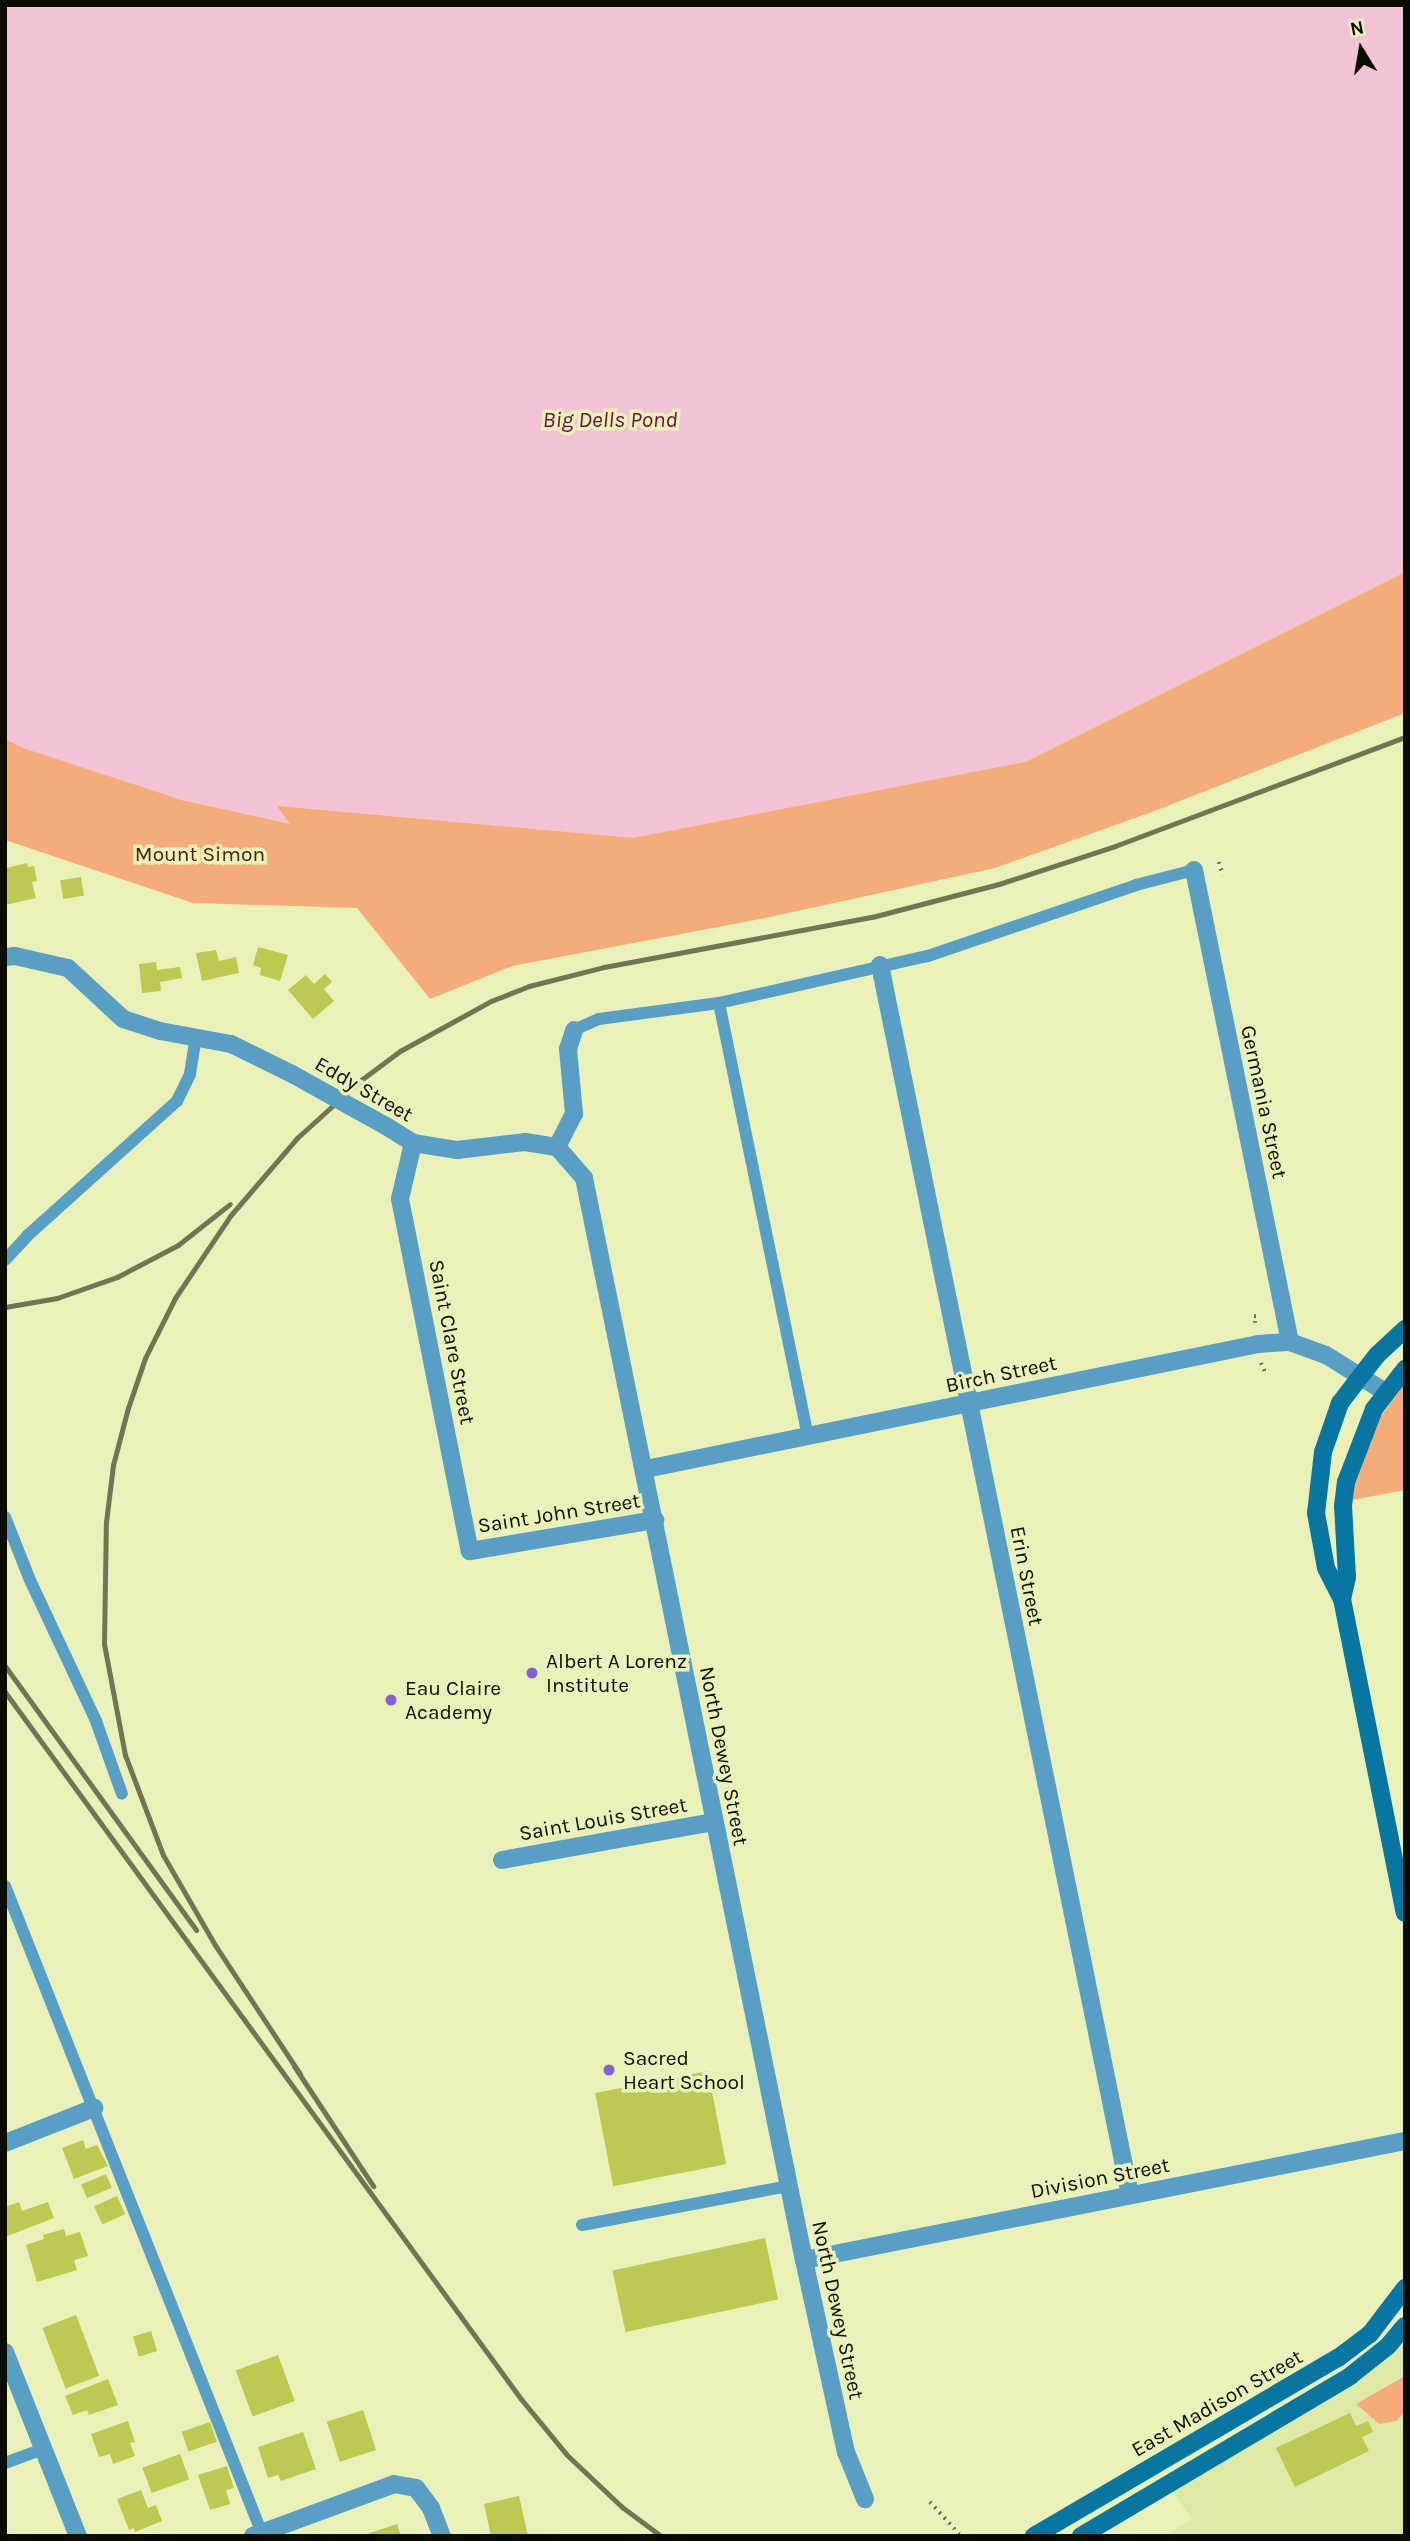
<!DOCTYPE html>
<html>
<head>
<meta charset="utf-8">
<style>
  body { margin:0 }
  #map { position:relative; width:1410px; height:2541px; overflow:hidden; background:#e9f1b8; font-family:Karla,sans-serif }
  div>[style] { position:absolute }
  .built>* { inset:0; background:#dee8a7 }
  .green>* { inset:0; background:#f6ac79 }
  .water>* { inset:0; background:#f2c3d4 }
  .building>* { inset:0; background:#bdc951; transform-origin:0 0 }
  .path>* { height:3.5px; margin-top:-1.75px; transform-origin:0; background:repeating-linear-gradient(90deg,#707554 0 2px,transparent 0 7px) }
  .lane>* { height:12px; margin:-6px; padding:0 6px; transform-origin:6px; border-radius:6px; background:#589fc6 }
  .street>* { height:18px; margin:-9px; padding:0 9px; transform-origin:9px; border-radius:9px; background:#589fc6 }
  .secondary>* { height:18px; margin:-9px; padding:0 9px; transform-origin:9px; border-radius:9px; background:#0776a3 }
  .rail>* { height:5px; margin:-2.5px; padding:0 2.5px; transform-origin:2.5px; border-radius:2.5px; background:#707554 }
  .street-bridge>* { height:18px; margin:-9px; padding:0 9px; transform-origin:9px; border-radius:9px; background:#589fc6 }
  .dots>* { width:19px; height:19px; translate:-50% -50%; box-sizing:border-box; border:4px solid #e9f1b8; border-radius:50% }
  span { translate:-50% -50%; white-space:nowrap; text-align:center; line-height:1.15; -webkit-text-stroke:7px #e9f1b8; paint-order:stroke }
  .park-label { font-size:21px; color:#482305 }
  .street-label { font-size:21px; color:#0b0d00 }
  .poi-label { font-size:21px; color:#0b0d00 }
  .left { translate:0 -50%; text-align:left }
  .water-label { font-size:23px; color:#720e43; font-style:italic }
  .frame { position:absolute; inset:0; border:7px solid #0b0d00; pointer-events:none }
  .north { position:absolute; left:1326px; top:14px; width:70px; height:70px; -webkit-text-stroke:5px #e9f1b8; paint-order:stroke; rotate:349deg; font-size:19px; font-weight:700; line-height:28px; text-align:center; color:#0b0d00 }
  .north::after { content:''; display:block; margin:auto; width:24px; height:32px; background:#0b0d00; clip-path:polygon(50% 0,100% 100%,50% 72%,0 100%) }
</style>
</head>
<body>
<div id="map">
  <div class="built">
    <i style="clip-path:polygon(1405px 2334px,1405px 2536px,1164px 2536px,1192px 2519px,1167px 2483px)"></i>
  </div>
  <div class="green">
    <i style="clip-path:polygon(1405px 572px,1405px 713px,1149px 813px,995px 868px,765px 918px,512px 966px,430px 999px,357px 908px,193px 903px,5px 840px,5px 739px,182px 800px,289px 823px,276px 806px,1025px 762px)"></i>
    <i style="clip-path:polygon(1405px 1384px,1405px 1490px,1352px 1500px,1355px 1480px,1375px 1424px)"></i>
    <i style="clip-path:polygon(1405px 2376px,1405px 2412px,1396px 2421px,1379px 2424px,1356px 2404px)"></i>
  </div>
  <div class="water">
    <i style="clip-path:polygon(5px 5px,1405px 5px,1405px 572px,1025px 762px,633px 838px,277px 806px,290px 824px,182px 800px,23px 748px,5px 739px)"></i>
  </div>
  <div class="building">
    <i style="clip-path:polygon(27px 863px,28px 867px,34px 866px,37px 881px,32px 882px,36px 898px,5px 905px,7px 868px)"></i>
    <i style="left:81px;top:877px;width:19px;height:21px;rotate:81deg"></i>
    <i style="clip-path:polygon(258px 947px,288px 955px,280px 981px,260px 975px,261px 968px,253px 965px)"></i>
    <i style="clip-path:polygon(216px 950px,219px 961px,236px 957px,239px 973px,202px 981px,196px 953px)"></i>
    <i style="clip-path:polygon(156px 962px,157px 970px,180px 967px,182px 978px,160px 982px,161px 991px,142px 993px,139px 964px)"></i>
    <i style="clip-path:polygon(325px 974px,332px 982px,324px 989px,334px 1001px,313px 1019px,288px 990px,306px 975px,314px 984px)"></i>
    <i style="left:708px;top:2071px;width:95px;height:115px;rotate:79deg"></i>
    <i style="clip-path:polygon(83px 2140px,86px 2149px,97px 2145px,108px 2166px,74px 2179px,62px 2148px)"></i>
    <i style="left:106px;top:2174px;width:15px;height:27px;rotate:67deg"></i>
    <i style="left:117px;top:2196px;width:20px;height:25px;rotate:66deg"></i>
    <i style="clip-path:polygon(19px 2202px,22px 2211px,48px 2202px,54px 2218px,5px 2237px,5px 2207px)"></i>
    <i style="clip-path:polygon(64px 2229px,66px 2236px,80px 2232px,88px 2256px,74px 2260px,77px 2270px,37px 2282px,26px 2245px,44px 2239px,43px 2235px)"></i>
    <i style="left:765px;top:2238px;width:63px;height:156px;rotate:78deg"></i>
    <i style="left:76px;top:2315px;width:65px;height:36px;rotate:69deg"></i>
    <i style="left:151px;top:2331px;width:21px;height:19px;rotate:73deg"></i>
    <i style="left:278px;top:2355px;width:49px;height:45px;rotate:70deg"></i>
    <i style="clip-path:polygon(108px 2379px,118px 2405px,89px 2415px,87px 2410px,73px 2415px,65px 2396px)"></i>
    <i style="left:363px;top:2410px;width:42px;height:38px;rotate:72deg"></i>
    <i style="clip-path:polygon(1350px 2413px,1356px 2426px,1368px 2421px,1373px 2432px,1362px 2437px,1369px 2451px,1295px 2487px,1276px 2448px)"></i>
    <i style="clip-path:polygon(128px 2421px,135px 2442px,130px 2443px,135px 2456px,113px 2464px,110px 2454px,99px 2457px,91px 2434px)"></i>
    <i style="left:210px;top:2422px;width:21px;height:30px;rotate:71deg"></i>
    <i style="clip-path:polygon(303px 2432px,316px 2469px,281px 2481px,278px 2475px,268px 2478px,258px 2447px)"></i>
    <i style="left:180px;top:2454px;width:27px;height:40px;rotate:70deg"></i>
    <i style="clip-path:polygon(227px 2466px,234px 2488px,226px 2490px,230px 2504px,210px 2510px,198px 2475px)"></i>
    <i style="clip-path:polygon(141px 2490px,148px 2508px,156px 2505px,162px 2521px,135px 2532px,134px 2528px,129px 2530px,117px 2499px)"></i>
    <i style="clip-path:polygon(519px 2496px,528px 2536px,491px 2536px,484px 2504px)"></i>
    <i style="clip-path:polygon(397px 2524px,401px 2536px,364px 2536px,364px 2535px)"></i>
  </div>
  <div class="path">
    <i style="left:1219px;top:862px;width:14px;rotate:73deg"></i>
    <i style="left:1255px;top:1323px;width:7px;rotate:-98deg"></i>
    <i style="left:1254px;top:1316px;width:7px;rotate:8deg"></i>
    <i style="left:1261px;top:1363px;width:10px;rotate:66deg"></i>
    <i style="left:930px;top:2502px;width:46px;rotate:47.6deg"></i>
  </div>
  <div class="lane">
    <i style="left:719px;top:1003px;width:442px;rotate:78.4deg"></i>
    <i style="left:574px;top:1030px;width:27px;rotate:-24deg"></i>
    <i style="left:599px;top:1019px;width:121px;rotate:-7.6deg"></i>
    <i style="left:719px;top:1003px;width:214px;rotate:-12.7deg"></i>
    <i style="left:928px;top:956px;width:220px;rotate:-18.8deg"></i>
    <i style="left:1136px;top:885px;width:60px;rotate:-14.5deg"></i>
    <i style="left:5px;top:1260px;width:33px;rotate:-47deg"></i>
    <i style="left:27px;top:1236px;width:202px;rotate:-42deg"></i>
    <i style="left:177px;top:1101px;width:30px;rotate:-64deg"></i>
    <i style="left:190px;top:1074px;width:36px;rotate:-81deg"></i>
    <i style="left:5px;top:1517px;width:68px;rotate:68.4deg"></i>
    <i style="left:30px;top:1580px;width:156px;rotate:64.9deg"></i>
    <i style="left:96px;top:1721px;width:77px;rotate:70.4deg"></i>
    <i style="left:5px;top:1886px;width:699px;rotate:68.35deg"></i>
    <i style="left:582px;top:2225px;width:211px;rotate:-10.7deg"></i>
    <i style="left:5px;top:2463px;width:40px;rotate:-20.2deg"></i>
  </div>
  <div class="street">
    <i style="left:1194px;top:870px;width:482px;rotate:78.5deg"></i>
    <i style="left:5px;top:957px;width:10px;rotate:-6deg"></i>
    <i style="left:15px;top:956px;width:54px;rotate:12.8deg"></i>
    <i style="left:68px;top:968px;width:75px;rotate:42.8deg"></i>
    <i style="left:123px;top:1019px;width:39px;rotate:18deg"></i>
    <i style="left:160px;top:1031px;width:72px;rotate:10.4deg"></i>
    <i style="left:231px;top:1044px;width:68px;rotate:26.2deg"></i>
    <i style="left:880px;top:965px;width:1255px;rotate:78.51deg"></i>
    <i style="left:386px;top:1126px;width:32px;rotate:32deg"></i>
    <i style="left:413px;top:1143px;width:45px;rotate:9deg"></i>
    <i style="left:457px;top:1150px;width:68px;rotate:-6.7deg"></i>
    <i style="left:525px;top:1142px;width:32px;rotate:9deg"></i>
    <i style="left:413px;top:1143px;width:57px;rotate:103.1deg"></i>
    <i style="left:400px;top:1199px;width:359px;rotate:78.8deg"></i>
    <i style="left:470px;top:1551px;width:188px;rotate:-9.5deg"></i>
    <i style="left:557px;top:1147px;width:41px;rotate:48.9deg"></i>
    <i style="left:584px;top:1178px;width:1104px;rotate:78.51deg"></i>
    <i style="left:804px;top:2260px;width:197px;rotate:77.7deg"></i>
    <i style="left:846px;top:2452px;width:51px;rotate:68deg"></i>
    <i style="left:557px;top:1147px;width:37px;rotate:-63deg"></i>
    <i style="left:574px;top:1114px;width:65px;rotate:-95.3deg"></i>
    <i style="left:568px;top:1049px;width:20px;rotate:-72deg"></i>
    <i style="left:646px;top:1469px;width:625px;rotate:-11.54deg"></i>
    <i style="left:1258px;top:1344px;width:32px;rotate:-4deg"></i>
    <i style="left:1290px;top:1342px;width:38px;rotate:20deg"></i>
    <i style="left:1326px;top:1355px;width:70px;rotate:32.1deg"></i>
    <i style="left:502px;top:1860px;width:214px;rotate:-10.2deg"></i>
    <i style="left:5px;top:2143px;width:96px;rotate:-21.5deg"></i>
    <i style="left:804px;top:2260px;width:613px;rotate:-11.2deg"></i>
    <i style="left:5px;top:2352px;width:198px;rotate:68.4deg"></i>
    <i style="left:253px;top:2536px;width:150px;rotate:-20.2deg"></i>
    <i style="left:394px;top:2484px;width:22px;rotate:10deg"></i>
    <i style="left:416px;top:2488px;width:25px;rotate:53deg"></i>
    <i style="left:431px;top:2508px;width:30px;rotate:69deg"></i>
  </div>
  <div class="secondary">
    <i style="left:1405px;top:1329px;width:38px;rotate:137deg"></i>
    <i style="left:1377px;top:1355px;width:61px;rotate:127.6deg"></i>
    <i style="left:1340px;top:1403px;width:52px;rotate:109.1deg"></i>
    <i style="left:1323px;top:1452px;width:61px;rotate:96.5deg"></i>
    <i style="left:1316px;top:1513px;width:56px;rotate:79.7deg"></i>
    <i style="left:1326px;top:1568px;width:35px;rotate:63deg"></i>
    <i style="left:1342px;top:1599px;width:320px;rotate:78.7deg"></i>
    <i style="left:1342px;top:1599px;width:23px;rotate:-77deg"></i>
    <i style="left:1347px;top:1577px;width:71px;rotate:-93.2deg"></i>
    <i style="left:1343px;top:1506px;width:24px;rotate:-83deg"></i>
    <i style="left:1346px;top:1482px;width:78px;rotate:-69deg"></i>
    <i style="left:1374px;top:1409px;width:51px;rotate:-52.2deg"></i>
    <i style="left:1034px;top:2536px;width:352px;rotate:-30.4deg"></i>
    <i style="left:1338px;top:2358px;width:40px;rotate:-37deg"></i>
    <i style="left:1370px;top:2334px;width:58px;rotate:-52.7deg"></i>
    <i style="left:1081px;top:2536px;width:313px;rotate:-30.7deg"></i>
    <i style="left:1350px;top:2376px;width:48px;rotate:-38.3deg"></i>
    <i style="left:1388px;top:2346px;width:26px;rotate:-50deg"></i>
  </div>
  <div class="rail">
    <i style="left:5px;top:1307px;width:53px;rotate:-9.8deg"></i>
    <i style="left:57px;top:1298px;width:64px;rotate:-19.3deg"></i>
    <i style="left:117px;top:1277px;width:69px;rotate:-27.7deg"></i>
    <i style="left:178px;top:1245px;width:66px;rotate:-38.3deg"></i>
    <i style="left:5px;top:1666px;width:326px;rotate:54.1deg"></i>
    <i style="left:5px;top:1692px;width:875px;rotate:53.88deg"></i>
    <i style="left:521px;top:2399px;width:72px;rotate:50.6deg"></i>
    <i style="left:567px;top:2455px;width:76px;rotate:43.4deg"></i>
    <i style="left:622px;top:2507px;width:49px;rotate:36.6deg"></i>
    <i style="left:294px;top:2066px;width:144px;rotate:56.6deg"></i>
    <i style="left:300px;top:2074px;width:154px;rotate:-123.4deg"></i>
    <i style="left:215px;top:1945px;width:104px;rotate:-120deg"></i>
    <i style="left:163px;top:1855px;width:107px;rotate:-110.8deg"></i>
    <i style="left:125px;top:1755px;width:113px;rotate:-100.7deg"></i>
    <i style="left:104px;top:1644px;width:122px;rotate:-89.1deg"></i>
    <i style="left:106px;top:1522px;width:57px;rotate:-83deg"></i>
    <i style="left:113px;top:1465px;width:59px;rotate:-75.3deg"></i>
    <i style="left:128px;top:1408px;width:53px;rotate:-71.2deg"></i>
    <i style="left:145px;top:1358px;width:67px;rotate:-63.4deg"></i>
    <i style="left:175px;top:1298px;width:99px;rotate:-56.1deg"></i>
    <i style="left:230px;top:1216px;width:103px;rotate:-49.3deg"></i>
    <i style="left:297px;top:1138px;width:86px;rotate:-42.2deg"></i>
    <i style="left:361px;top:1080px;width:49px;rotate:-36.6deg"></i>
    <i style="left:400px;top:1051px;width:104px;rotate:-28.8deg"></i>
    <i style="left:491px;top:1001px;width:41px;rotate:-21.5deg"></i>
    <i style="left:529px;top:986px;width:77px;rotate:-14.2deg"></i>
    <i style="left:604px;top:967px;width:273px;rotate:-10.6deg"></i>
    <i style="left:872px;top:917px;width:131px;rotate:-14.6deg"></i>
    <i style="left:999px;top:884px;width:122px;rotate:-18.1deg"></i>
    <i style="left:1115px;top:846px;width:310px;rotate:-20.6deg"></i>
  </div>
  <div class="street-bridge">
    <i style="left:292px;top:1074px;width:107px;rotate:29deg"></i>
  </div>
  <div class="dots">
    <i style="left:532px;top:1673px;background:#855ed9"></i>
    <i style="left:391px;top:1700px;background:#855ed9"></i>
    <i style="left:609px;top:2070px;background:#855ed9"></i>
  </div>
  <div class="park-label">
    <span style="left:200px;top:854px">Mount Simon</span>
  </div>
  <div class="street-label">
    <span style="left:364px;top:1089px;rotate:30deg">Eddy Street</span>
    <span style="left:1264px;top:1102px;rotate:78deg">Germania Street</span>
    <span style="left:452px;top:1342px;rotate:79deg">Saint Clare Street</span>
    <span style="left:1001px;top:1374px;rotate:-12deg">Birch Street</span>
    <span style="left:559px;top:1513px;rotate:-9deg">Saint John Street</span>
    <span style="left:1027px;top:1576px;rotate:79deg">Erin Street</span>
    <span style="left:724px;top:1756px;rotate:79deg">North Dewey Street</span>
    <span style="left:603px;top:1819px;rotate:-10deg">Saint Louis Street</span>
    <span style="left:1100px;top:2178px;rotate:-11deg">Division Street</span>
    <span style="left:838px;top:2310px;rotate:78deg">North Dewey Street</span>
    <span style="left:1217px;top:2403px;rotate:-30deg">East Madison Street</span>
  </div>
  <div class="poi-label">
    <span class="left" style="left:546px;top:1673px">Albert A Lorenz<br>Institute</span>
    <span class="left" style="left:405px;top:1700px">Eau Claire<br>Academy</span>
    <span class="left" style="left:623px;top:2070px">Sacred<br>Heart School</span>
  </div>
  <div class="water-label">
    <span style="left:610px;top:420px">Big Dells Pond</span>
  </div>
  <div class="frame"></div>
  <div class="north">N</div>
</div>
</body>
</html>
